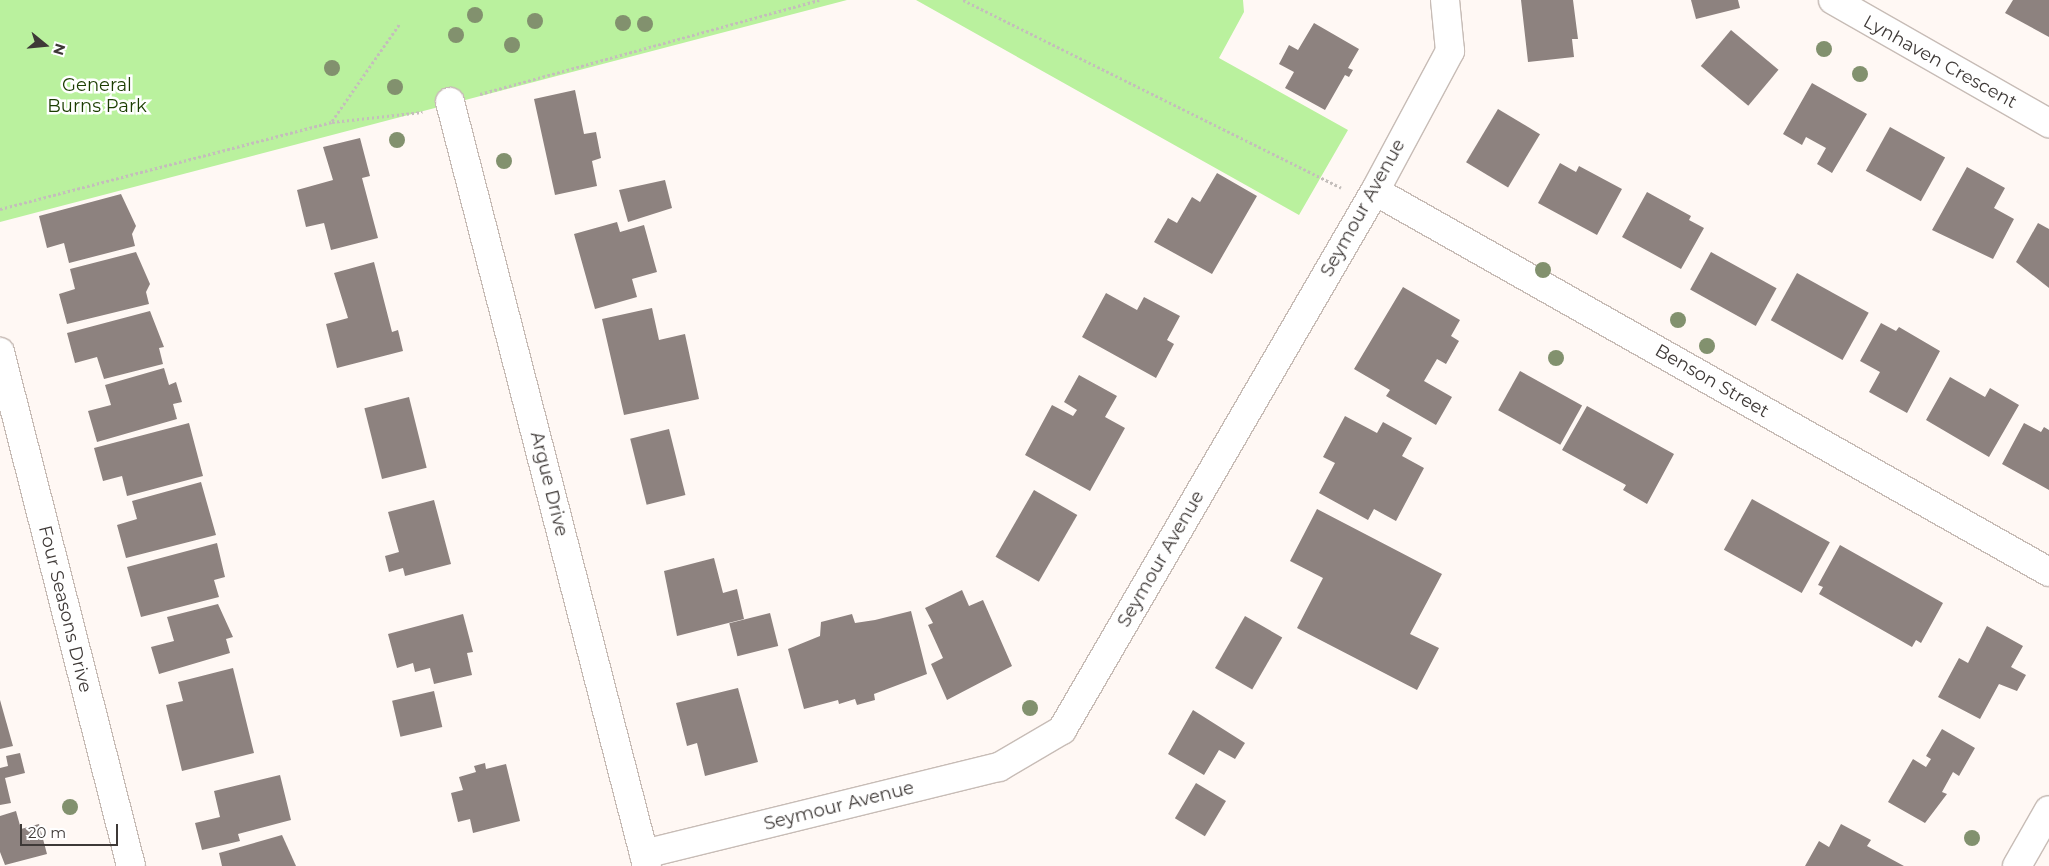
<!DOCTYPE html>
<html>
<head>
<meta charset="utf-8">
<style>
  body { margin:0 }
  #map { position:relative; width:2049px; height:866px; overflow:hidden; background:#fff8f4; font-family:Montserrat,sans-serif }
  div>[style] { position:absolute }
  .green>* { inset:0; background:#baf19e }
  .building>* { inset:0; background:#8d827f; transform-origin:0 0 }
  .path>* { height:3px; margin-top:-1.5px; transform-origin:0; background:repeating-linear-gradient(90deg,#c4bebb 0 2.5px,transparent 0 5px) }
  .roads { filter:drop-shadow(1px 0 #c7bcb6) drop-shadow(-1px 0 #c7bcb6) drop-shadow(0 1px #c7bcb6) drop-shadow(0 -1px #c7bcb6) }
  .minor>* { height:28px; margin:-14px; padding:0 14px; transform-origin:14px; border-radius:14px; background:#fff }
  .trees>* { width:16px; height:16px; margin:-8px; border-radius:50%; background:#82916e }
  span { translate:-50% -50%; white-space:nowrap; text-align:center; line-height:1.15; -webkit-text-stroke:5px #fff; paint-order:stroke }
  .street-label { font-size:18px; color:#3e3937 }
  .park-label { font-size:18px; color:#1b3d01 }
  .north { position:absolute; left:20px; top:20px; width:50px; height:50px; -webkit-text-stroke:4px #fff; paint-order:stroke; rotate:107deg; font-size:14px; font-weight:700; line-height:20px; text-align:center; color:#3e3937 }
  .north::after { content:''; display:block; margin:auto; width:18px; height:22px; background:#3e3937; clip-path:polygon(50% 0,100% 100%,50% 72%,0 100%) }
  .scale { position:absolute; left:20px; top:824px; width:98px; height:22px; box-sizing:border-box; border:2px solid #3e3937; border-top:0; padding-left:6px; font-size:15px; line-height:18px; white-space:nowrap; color:#3e3937; -webkit-text-stroke:4px #fff; paint-order:stroke }
</style>
</head>
<body>
<div id="map">
  <div class="green">
    <i style="clip-path:polygon(0 0,847px 0,0 222px)"></i>
    <i style="clip-path:polygon(916px 0,1243px 0,1244px 12px,1219px 58px,1348px 130px,1299px 215px)"></i>
  </div>
  <div class="building">
    <i style="clip-path:polygon(1521px 0,1573px 0,1578px 39px,1572px 39px,1574px 57px,1528px 62px)"></i>
    <i style="clip-path:polygon(1691px 0,1738px 0,1740px 8px,1696px 19px)"></i>
    <i style="clip-path:polygon(2013px 0,2049px 0,2049px 37px,2005px 13px)"></i>
    <i style="clip-path:polygon(1314px 23px,1359px 49px,1348px 68px,1353px 70px,1349px 77px,1345px 75px,1325px 110px,1285px 88px,1294px 72px,1279px 64px,1289px 45px,1298px 50px)"></i>
    <i style="left:1731px;top:30px;width:62px;height:47px;rotate:40deg"></i>
    <i style="clip-path:polygon(1812px 83px,1867px 114px,1832px 173px,1817px 164px,1826px 148px,1806px 137px,1802px 145px,1783px 134px)"></i>
    <i style="clip-path:polygon(575px 90px,584px 134px,596px 132px,601px 158px,592px 161px,597px 186px,555px 195px,534px 99px)"></i>
    <i style="left:1498px;top:109px;width:49px;height:62px;rotate:31deg"></i>
    <i style="left:1890px;top:127px;width:63px;height:50px;rotate:29deg"></i>
    <i style="clip-path:polygon(360px 138px,370px 176px,362px 178px,378px 238px,331px 250px,324px 223px,306px 227px,297px 190px,333px 180px,323px 147px)"></i>
    <i style="clip-path:polygon(1560px 163px,1576px 172px,1579px 166px,1622px 189px,1597px 235px,1538px 203px)"></i>
    <i style="clip-path:polygon(1967px 167px,2005px 188px,1994px 208px,2014px 219px,1993px 259px,1932px 230px)"></i>
    <i style="clip-path:polygon(1217px 173px,1257px 196px,1212px 274px,1154px 242px,1168px 218px,1177px 223px,1192px 197px,1200px 202px)"></i>
    <i style="clip-path:polygon(665px 180px,672px 208px,628px 222px,619px 190px)"></i>
    <i style="clip-path:polygon(1647px 192px,1691px 216px,1689px 220px,1704px 228px,1681px 269px,1622px 237px)"></i>
    <i style="clip-path:polygon(121px 194px,136px 226px,132px 234px,135px 246px,69px 263px,64px 243px,47px 248px,39px 216px)"></i>
    <i style="clip-path:polygon(617px 222px,620px 232px,644px 225px,657px 272px,632px 279px,637px 297px,595px 309px,574px 234px)"></i>
    <i style="clip-path:polygon(2038px 223px,2049px 229px,2049px 288px,2016px 262px)"></i>
    <i style="clip-path:polygon(136px 252px,150px 284px,146px 292px,149px 304px,67px 324px,59px 294px,75px 289px,70px 269px)"></i>
    <i style="left:1711px;top:252px;width:75px;height:43px;rotate:29deg"></i>
    <i style="clip-path:polygon(374px 262px,392px 332px,398px 330px,403px 351px,337px 368px,326px 324px,348px 318px,334px 273px)"></i>
    <i style="left:1797px;top:273px;width:82px;height:54px;rotate:29deg"></i>
    <i style="clip-path:polygon(1403px 287px,1460px 320px,1451px 336px,1459px 341px,1446px 364px,1437px 359px,1424px 381px,1452px 397px,1436px 425px,1386px 396px,1390px 390px,1354px 369px)"></i>
    <i style="clip-path:polygon(1106px 293px,1137px 310px,1144px 297px,1180px 316px,1167px 340px,1174px 344px,1156px 378px,1082px 337px)"></i>
    <i style="clip-path:polygon(652px 308px,659px 340px,685px 334px,699px 399px,624px 415px,602px 319px)"></i>
    <i style="clip-path:polygon(150px 311px,164px 347px,159px 348px,163px 364px,104px 379px,97px 357px,75px 363px,67px 333px)"></i>
    <i style="clip-path:polygon(1881px 323px,1896px 331px,1899px 327px,1940px 351px,1907px 413px,1869px 392px,1880px 372px,1860px 361px)"></i>
    <i style="clip-path:polygon(164px 368px,169px 385px,176px 382px,182px 402px,173px 404px,177px 419px,97px 442px,88px 411px,111px 405px,105px 385px)"></i>
    <i style="left:1520px;top:371px;width:71px;height:45px;rotate:29deg"></i>
    <i style="clip-path:polygon(1079px 375px,1117px 396px,1105px 417px,1125px 428px,1090px 491px,1025px 455px,1052px 405px,1073px 416px,1077px 410px,1064px 402px)"></i>
    <i style="clip-path:polygon(1950px 377px,1985px 397px,1990px 388px,2019px 405px,1989px 457px,1926px 420px)"></i>
    <i style="left:409px;top:397px;width:73px;height:46px;rotate:76deg"></i>
    <i style="clip-path:polygon(1587px 406px,1674px 454px,1647px 504px,1623px 490px,1626px 485px,1562px 450px)"></i>
    <i style="clip-path:polygon(1345px 416px,1377px 433px,1383px 422px,1412px 438px,1402px 456px,1424px 468px,1396px 521px,1374px 509px,1368px 520px,1319px 493px,1335px 463px,1323px 457px)"></i>
    <i style="clip-path:polygon(189px 423px,203px 476px,127px 496px,122px 476px,103px 481px,94px 448px)"></i>
    <i style="clip-path:polygon(2024px 423px,2041px 432px,2044px 427px,2049px 430px,2049px 490px,2002px 464px)"></i>
    <i style="left:669px;top:429px;width:68px;height:40px;rotate:76deg"></i>
    <i style="clip-path:polygon(201px 482px,216px 535px,126px 558px,117px 525px,137px 519px,132px 501px)"></i>
    <i style="left:1034px;top:490px;width:50px;height:77px;rotate:30deg"></i>
    <i style="left:1752px;top:499px;width:89px;height:58px;rotate:29deg"></i>
    <i style="clip-path:polygon(434px 500px,451px 564px,405px 576px,403px 568px,389px 572px,385px 556px,399px 552px,388px 512px)"></i>
    <i style="clip-path:polygon(1317px 509px,1442px 574px,1410px 634px,1439px 648px,1417px 690px,1297px 628px,1323px 578px,1290px 561px)"></i>
    <i style="clip-path:polygon(217px 543px,225px 577px,214px 580px,219px 597px,141px 617px,127px 567px)"></i>
    <i style="clip-path:polygon(1840px 545px,1943px 603px,1921px 643px,1916px 640px,1912px 647px,1819px 594px,1823px 587px,1818px 585px)"></i>
    <i style="clip-path:polygon(714px 558px,723px 593px,737px 589px,744px 619px,677px 636px,664px 571px)"></i>
    <i style="clip-path:polygon(962px 590px,969px 606px,983px 600px,1012px 666px,947px 700px,931px 664px,943px 658px,928px 625px,933px 623px,925px 608px)"></i>
    <i style="clip-path:polygon(218px 604px,233px 637px,226px 639px,230px 653px,159px 674px,151px 647px,174px 641px,167px 617px)"></i>
    <i style="clip-path:polygon(911px 611px,927px 674px,874px 694px,875px 700px,857px 705px,855px 699px,839px 704px,838px 700px,804px 709px,788px 649px,820px 636px,821px 622px,852px 614px,855px 623px,875px 620px)"></i>
    <i style="left:770px;top:613px;width:34px;height:42px;rotate:76deg"></i>
    <i style="clip-path:polygon(463px 614px,473px 652px,467px 653px,472px 675px,434px 684px,430px 668px,415px 672px,413px 663px,397px 668px,388px 634px)"></i>
    <i style="left:1245px;top:616px;width:43px;height:60px;rotate:30deg"></i>
    <i style="clip-path:polygon(1987px 626px,2023px 646px,2011px 667px,2026px 675px,2017px 691px,1999px 684px,1980px 719px,1938px 697px,1959px 658px,1968px 663px)"></i>
    <i style="clip-path:polygon(233px 668px,254px 753px,182px 771px,166px 705px,183px 701px,178px 682px)"></i>
    <i style="clip-path:polygon(738px 688px,758px 762px,705px 776px,697px 743px,687px 746px,676px 703px)"></i>
    <i style="left:434px;top:691px;width:37px;height:43px;rotate:77deg"></i>
    <i style="clip-path:polygon(0 700px,13px 746px,0 749px)"></i>
    <i style="clip-path:polygon(1193px 710px,1245px 743px,1235px 759px,1219px 750px,1204px 775px,1168px 754px)"></i>
    <i style="clip-path:polygon(1942px 729px,1975px 748px,1959px 776px,1953px 772px,1942px 792px,1947px 794px,1925px 823px,1888px 802px,1913px 759px,1926px 767px,1931px 759px,1926px 756px)"></i>
    <i style="clip-path:polygon(20px 753px,25px 773px,5px 778px,11px 803px,0 805px,0 768px,8px 766px,6px 756px)"></i>
    <i style="clip-path:polygon(485px 763px,486px 769px,506px 764px,520px 821px,473px 833px,470px 819px,458px 822px,451px 793px,463px 790px,459px 777px,476px 772px,474px 766px)"></i>
    <i style="clip-path:polygon(280px 775px,291px 820px,238px 834px,240px 841px,202px 850px,195px 823px,220px 817px,214px 791px)"></i>
    <i style="left:1196px;top:783px;width:35px;height:41px;rotate:31deg"></i>
    <i style="clip-path:polygon(16px 811px,21px 829px,39px 824px,47px 854px,5px 865px,0 852px,0 816px)"></i>
    <i style="clip-path:polygon(1841px 824px,1871px 840px,1867px 846px,1904px 866px,1805px 866px,1819px 841px,1829px 847px)"></i>
    <i style="clip-path:polygon(282px 835px,296px 866px,222px 866px,219px 853px)"></i>
  </div>
  <div class="path">
    <i style="left:963px;top:0;width:422px;rotate:26.4deg"></i>
    <i style="left:480px;top:94px;width:352px;rotate:-15.5deg"></i>
    <i style="left:332px;top:121px;width:119px;rotate:-55.2deg"></i>
    <i style="left:0;top:209px;width:343px;rotate:-14.7deg"></i>
    <i style="left:332px;top:122px;width:91px;rotate:-6.3deg"></i>
  </div>
  <div class="roads">
    <div class="minor">
      <i style="left:1833px;top:0;width:249px;rotate:29.7deg"></i>
      <i style="left:450px;top:102px;width:789px;rotate:75.54deg"></i>
      <i style="left:1375px;top:191px;width:774px;rotate:29.48deg"></i>
      <i style="left:0;top:352px;width:530px;rotate:75.7deg"></i>
      <i style="left:644px;top:854px;width:366px;rotate:-13.8deg"></i>
      <i style="left:999px;top:767px;width:73px;rotate:-30.4deg"></i>
      <i style="left:1062px;top:730px;width:623px;rotate:-59.86deg"></i>
      <i style="left:1375px;top:191px;width:159px;rotate:-61.8deg"></i>
      <i style="left:1450px;top:51px;width:51px;rotate:-95.6deg"></i>
      <i style="left:2017px;top:866px;width:64px;rotate:-60.3deg"></i>
    </div>
  </div>
  <div class="trees">
    <i style="left:475px;top:15px"></i>
    <i style="left:535px;top:21px"></i>
    <i style="left:623px;top:23px"></i>
    <i style="left:645px;top:24px"></i>
    <i style="left:456px;top:35px"></i>
    <i style="left:512px;top:45px"></i>
    <i style="left:1824px;top:49px"></i>
    <i style="left:332px;top:68px"></i>
    <i style="left:1860px;top:74px"></i>
    <i style="left:395px;top:87px"></i>
    <i style="left:397px;top:140px"></i>
    <i style="left:504px;top:161px"></i>
    <i style="left:1543px;top:270px"></i>
    <i style="left:1678px;top:320px"></i>
    <i style="left:1707px;top:346px"></i>
    <i style="left:1556px;top:358px"></i>
    <i style="left:1030px;top:708px"></i>
    <i style="left:70px;top:807px"></i>
    <i style="left:1972px;top:838px"></i>
  </div>
  <div class="street-label">
    <span style="left:1940px;top:62px;rotate:29deg">Lynhaven Crescent</span>
    <span style="left:1363px;top:208px;rotate:-61deg">Seymour Avenue</span>
    <span style="left:1712px;top:381px;rotate:30deg">Benson Street</span>
    <span style="left:549px;top:484px;rotate:76deg">Argue Drive</span>
    <span style="left:1161px;top:559px;rotate:-60deg">Seymour Avenue</span>
    <span style="left:65px;top:609px;rotate:76deg">Four Seasons Drive</span>
    <span style="left:839px;top:806px;rotate:-14deg">Seymour Avenue</span>
  </div>
  <div class="park-label">
    <span style="left:97px;top:96px">General<br>Burns Park</span>
  </div>
  <div class="north">N</div>
  <div class="scale">20 m</div>
</div>
</body>
</html>
